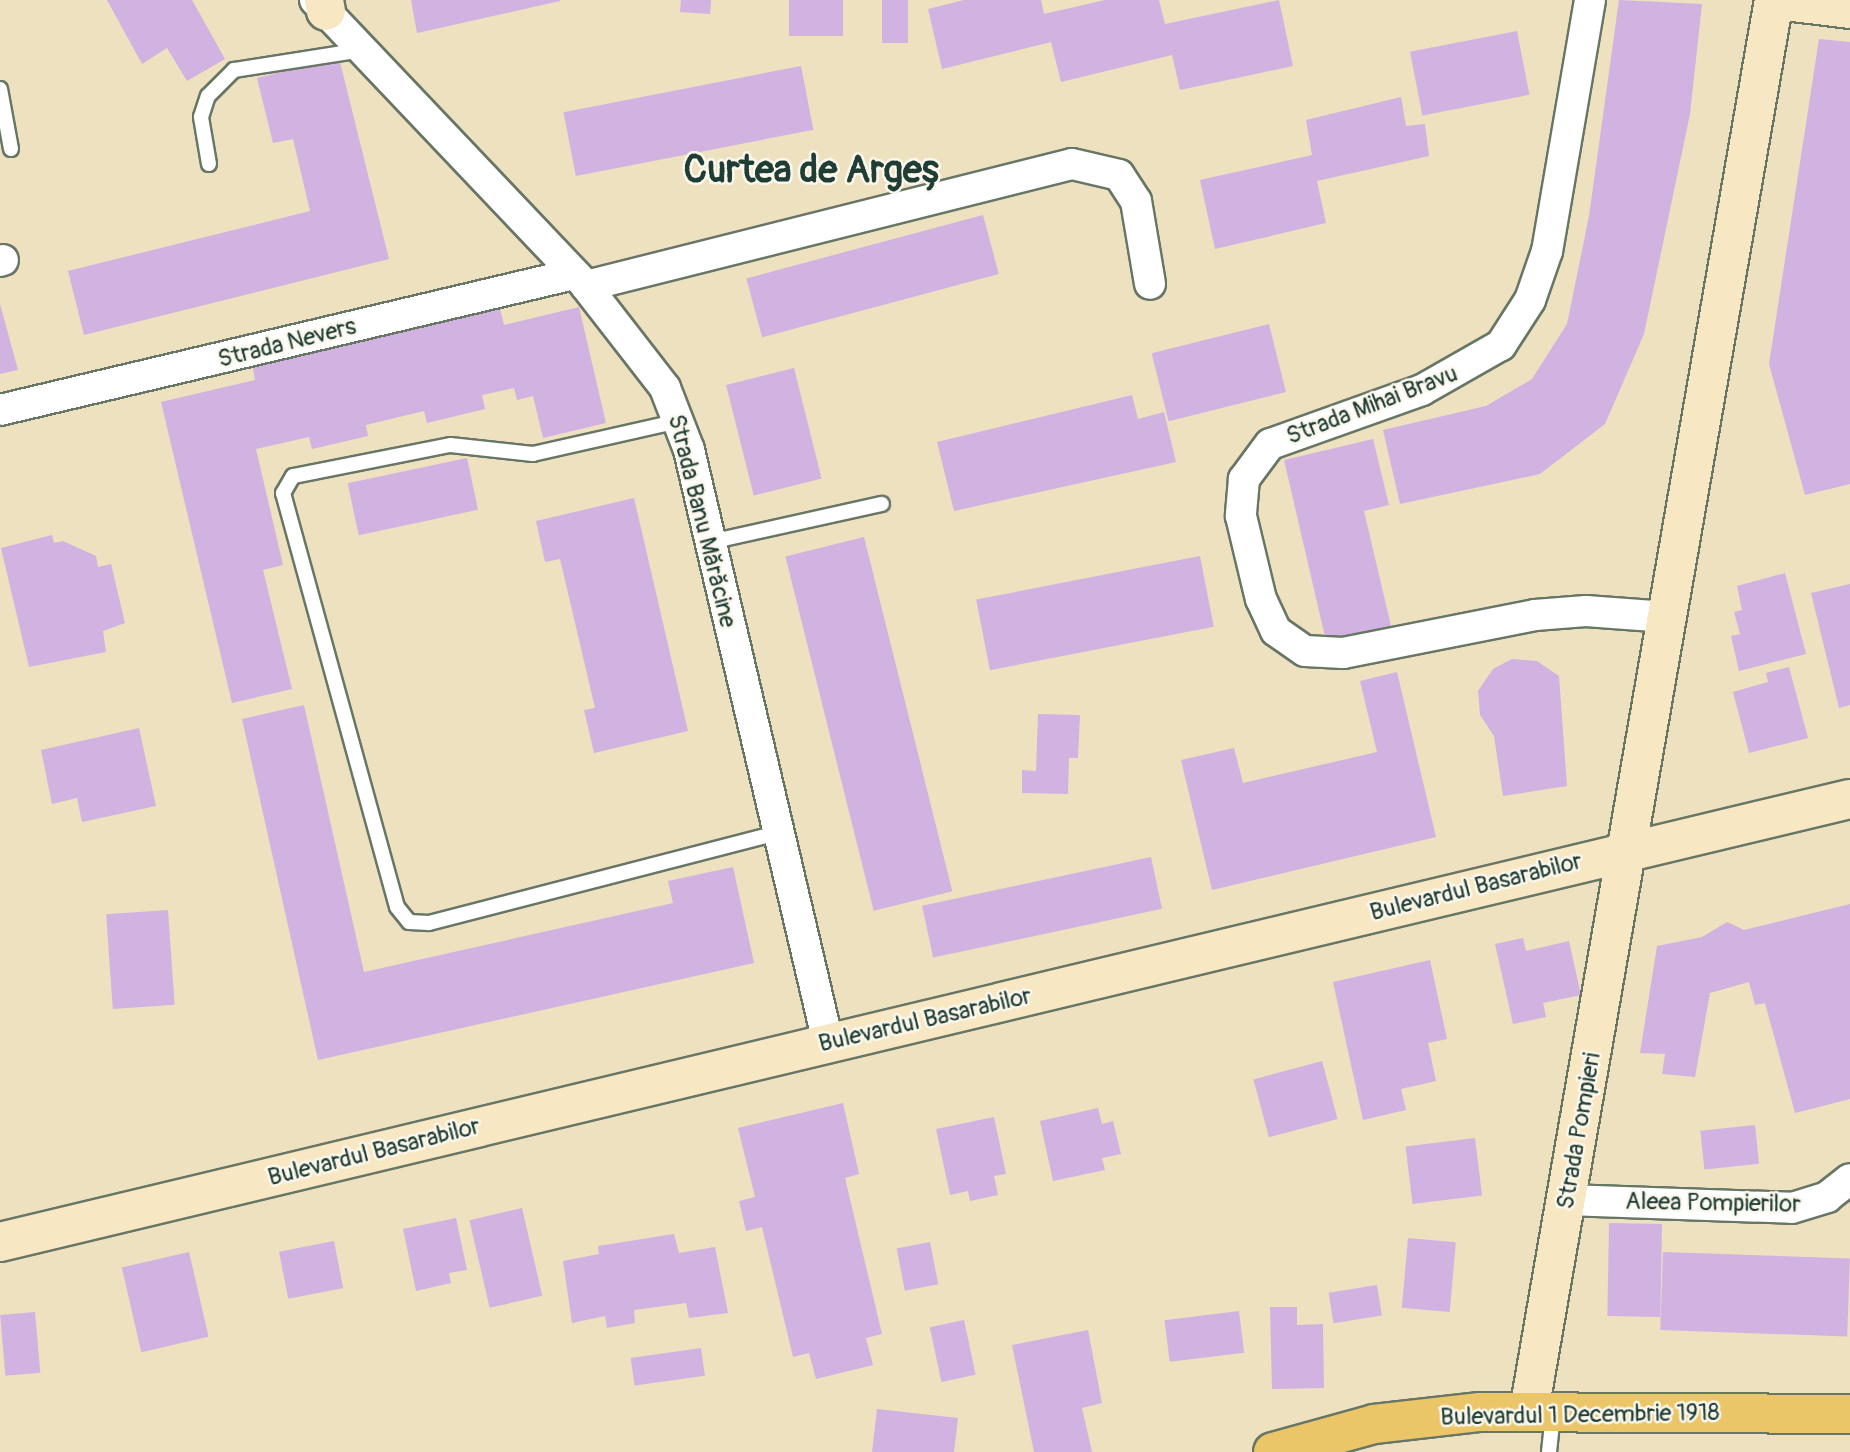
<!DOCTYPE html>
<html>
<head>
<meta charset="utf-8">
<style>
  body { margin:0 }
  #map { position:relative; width:1850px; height:1452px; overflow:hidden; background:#ede1c0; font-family:Pangolin,sans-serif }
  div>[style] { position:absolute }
  .building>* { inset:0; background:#d1b2e1; transform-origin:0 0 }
  .roads { filter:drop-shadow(2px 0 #677665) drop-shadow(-2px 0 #677665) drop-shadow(0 2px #677665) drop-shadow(0 -2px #677665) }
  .lane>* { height:14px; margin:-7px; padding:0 7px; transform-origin:7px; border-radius:7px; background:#fff }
  .street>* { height:30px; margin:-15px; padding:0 15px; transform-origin:15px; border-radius:15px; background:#fff }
  .secondary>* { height:38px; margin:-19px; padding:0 19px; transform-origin:19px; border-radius:19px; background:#f7e8c3 }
  .primary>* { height:38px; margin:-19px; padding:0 19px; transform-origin:19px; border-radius:19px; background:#ebc669 }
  span { translate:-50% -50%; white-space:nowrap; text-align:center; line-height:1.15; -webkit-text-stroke:5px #fbf7ec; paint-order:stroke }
  .street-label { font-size:24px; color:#1f3d34 }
  .town-label { font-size:38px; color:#1f3d34; font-weight:700 }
</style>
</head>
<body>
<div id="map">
  <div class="building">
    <i style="clip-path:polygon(107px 0,192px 0,225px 59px,187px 81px,167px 48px,142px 64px)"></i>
    <i style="clip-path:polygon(411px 0,560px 0,560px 1px,417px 33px)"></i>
    <i style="clip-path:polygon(681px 0,711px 0,710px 14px,680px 12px)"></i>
    <i style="left:789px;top:0;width:54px;height:36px"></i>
    <i style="left:882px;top:0;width:26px;height:43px"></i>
    <i style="clip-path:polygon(964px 0,1041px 0,1044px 14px,1105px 0,1159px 0,1165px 24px,1279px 0,1293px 66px,1180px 90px,1172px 55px,1061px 82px,1051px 42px,942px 69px,928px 9px)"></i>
    <i style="clip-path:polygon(1619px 0,1702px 4px,1690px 114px,1644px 334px,1605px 424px,1540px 474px,1400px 504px,1383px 430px,1486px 406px,1532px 379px,1567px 324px,1589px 216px)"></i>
    <i style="left:1517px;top:31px;width:65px;height:109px;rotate:79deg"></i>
    <i style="clip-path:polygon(1819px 39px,1850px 42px,1850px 484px,1805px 495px,1769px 364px)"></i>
    <i style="clip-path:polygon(339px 58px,389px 259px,84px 335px,68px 271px,310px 211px,293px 139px,273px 143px,257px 78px)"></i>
    <i style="left:801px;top:66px;width:65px;height:242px;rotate:79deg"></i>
    <i style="clip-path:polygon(1401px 97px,1406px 126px,1425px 124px,1429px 156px,1317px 181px,1326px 223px,1215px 249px,1200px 180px,1312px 155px,1306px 120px)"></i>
    <i style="left:983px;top:215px;width:61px;height:245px;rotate:75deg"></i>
    <i style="clip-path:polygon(0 304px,18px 370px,0 374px)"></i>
    <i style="clip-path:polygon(499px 304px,504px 325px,579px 307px,606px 423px,543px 438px,533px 396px,517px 400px,514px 388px,482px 395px,485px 409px,427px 423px,424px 411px,366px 425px,368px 436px,312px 449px,309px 437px,256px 449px,283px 565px,263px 570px,292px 689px,232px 703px,161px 402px,255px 380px,252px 362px)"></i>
    <i style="left:1269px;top:324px;width:70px;height:121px;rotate:76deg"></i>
    <i style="left:794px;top:368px;width:114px;height:70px;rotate:76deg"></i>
    <i style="clip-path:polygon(1132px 395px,1138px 419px,1164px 412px,1176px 462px,954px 511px,937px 442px)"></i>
    <i style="clip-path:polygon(1373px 439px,1389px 505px,1364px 511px,1391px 626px,1326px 641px,1284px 460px)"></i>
    <i style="left:467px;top:458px;width:53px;height:122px;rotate:78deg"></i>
    <i style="clip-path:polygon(634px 498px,688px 731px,594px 753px,584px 710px,595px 708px,560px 559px,545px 562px,536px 521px)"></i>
    <i style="clip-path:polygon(52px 535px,54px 543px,63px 541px,96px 556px,98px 567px,111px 564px,125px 623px,103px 631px,106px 652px,29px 667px,1px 548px)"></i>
    <i style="left:864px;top:537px;width:365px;height:81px;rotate:76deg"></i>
    <i style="left:1200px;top:556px;width:72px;height:228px;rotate:79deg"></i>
    <i style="clip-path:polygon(1785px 573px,1806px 654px,1739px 671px,1731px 636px,1740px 634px,1734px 612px,1742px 610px,1737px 586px)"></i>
    <i style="clip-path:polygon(1850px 584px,1850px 705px,1839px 708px,1811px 593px)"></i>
    <i style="clip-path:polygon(1512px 659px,1537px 661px,1559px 676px,1567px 786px,1503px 796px,1494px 736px,1480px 715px,1478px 691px,1493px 669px)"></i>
    <i style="clip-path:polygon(1789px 667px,1808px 738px,1749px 753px,1733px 692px,1768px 682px,1766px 673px)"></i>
    <i style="clip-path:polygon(1397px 672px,1436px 837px,1212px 890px,1181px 760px,1234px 748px,1243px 783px,1377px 752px,1360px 681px)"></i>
    <i style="clip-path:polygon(304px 705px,364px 972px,673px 903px,668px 881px,733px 867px,754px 963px,318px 1060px,242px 719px)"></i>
    <i style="clip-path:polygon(1038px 714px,1080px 715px,1078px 758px,1069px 758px,1068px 794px,1022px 793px,1022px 770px,1036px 771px)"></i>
    <i style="clip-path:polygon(139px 728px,156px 806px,82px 822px,77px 798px,52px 804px,41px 750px)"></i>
    <i style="left:1151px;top:857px;width:53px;height:234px;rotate:78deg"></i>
    <i style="clip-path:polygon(1850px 904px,1850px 1099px,1795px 1113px,1765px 1003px,1755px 1005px,1749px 982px,1710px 993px,1695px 1077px,1662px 1074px,1665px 1054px,1640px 1053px,1657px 946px,1702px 937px,1727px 922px,1744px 930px)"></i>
    <i style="left:168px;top:910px;width:95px;height:62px;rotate:86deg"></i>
    <i style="clip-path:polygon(1523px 938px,1526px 951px,1569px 941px,1581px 995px,1543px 1003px,1546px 1017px,1513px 1024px,1495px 944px)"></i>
    <i style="clip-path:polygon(1430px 960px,1447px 1039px,1428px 1043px,1436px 1081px,1401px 1089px,1406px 1110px,1363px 1120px,1333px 982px)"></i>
    <i style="left:1322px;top:1061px;width:60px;height:71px;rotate:75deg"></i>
    <i style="clip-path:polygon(843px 1103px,859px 1174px,845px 1178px,882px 1334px,866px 1338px,873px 1365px,816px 1379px,809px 1353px,793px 1357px,762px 1227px,746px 1231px,739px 1201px,755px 1197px,738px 1128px)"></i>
    <i style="clip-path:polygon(1098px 1108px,1102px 1124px,1113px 1121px,1121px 1154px,1102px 1158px,1105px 1170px,1053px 1181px,1040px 1121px)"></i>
    <i style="clip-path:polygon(994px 1117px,1006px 1174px,994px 1176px,998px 1195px,970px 1201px,968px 1191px,950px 1195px,936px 1129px)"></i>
    <i style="left:1755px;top:1125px;width:39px;height:55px;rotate:84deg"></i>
    <i style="left:1475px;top:1138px;width:58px;height:70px;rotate:83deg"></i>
    <i style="left:522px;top:1208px;width:90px;height:54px;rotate:77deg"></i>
    <i style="clip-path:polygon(456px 1218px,467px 1270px,449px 1273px,451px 1283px,416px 1291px,403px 1229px)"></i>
    <i style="left:1609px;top:1223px;width:53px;height:93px;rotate:1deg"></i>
    <i style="clip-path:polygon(674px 1234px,679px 1253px,715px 1247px,728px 1313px,689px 1318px,686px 1303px,634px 1310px,635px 1323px,607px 1328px,605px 1316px,572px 1323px,563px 1261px,599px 1254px,598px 1246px)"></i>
    <i style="left:1408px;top:1238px;width:48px;height:70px;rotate:5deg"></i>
    <i style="left:334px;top:1241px;width:48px;height:56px;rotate:79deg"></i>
    <i style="left:930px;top:1242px;width:43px;height:34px;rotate:79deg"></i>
    <i style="left:189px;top:1252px;width:87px;height:69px;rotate:77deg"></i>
    <i style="left:1663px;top:1252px;width:187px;height:78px;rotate:2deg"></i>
    <i style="left:1377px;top:1285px;width:31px;height:49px;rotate:81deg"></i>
    <i style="clip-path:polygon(1270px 1307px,1297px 1307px,1297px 1325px,1323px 1324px,1324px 1388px,1272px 1389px)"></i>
    <i style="left:1239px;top:1311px;width:42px;height:75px;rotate:83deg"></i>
    <i style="left:35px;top:1312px;width:61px;height:35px;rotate:85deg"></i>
    <i style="left:964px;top:1320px;width:56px;height:35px;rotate:78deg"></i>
    <i style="clip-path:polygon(1088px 1330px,1102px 1403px,1082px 1408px,1092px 1452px,1034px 1452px,1012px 1345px)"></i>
    <i style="left:701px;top:1348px;width:28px;height:71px;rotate:82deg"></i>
    <i style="clip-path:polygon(877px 1409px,958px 1418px,954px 1452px,872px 1452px)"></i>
  </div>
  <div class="roads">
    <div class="lane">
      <i style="left:0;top:89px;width:61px;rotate:79.6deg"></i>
      <i style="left:209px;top:164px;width:48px;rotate:-99.7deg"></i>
      <i style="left:201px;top:117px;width:22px;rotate:-72deg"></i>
      <i style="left:208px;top:96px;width:37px;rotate:-45deg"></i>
      <i style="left:234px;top:70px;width:129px;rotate:-8.9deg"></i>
      <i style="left:679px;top:421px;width:150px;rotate:167.3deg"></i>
      <i style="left:533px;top:454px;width:83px;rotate:-173.8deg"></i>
      <i style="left:450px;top:445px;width:160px;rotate:168.8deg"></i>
      <i style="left:293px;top:476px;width:20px;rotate:120deg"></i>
      <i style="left:283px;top:493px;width:429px;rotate:74.6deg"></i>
      <i style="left:397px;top:907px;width:19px;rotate:51deg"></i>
      <i style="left:409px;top:922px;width:20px;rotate:3deg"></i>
      <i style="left:429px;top:923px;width:360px;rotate:-14.5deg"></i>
      <i style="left:710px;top:542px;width:176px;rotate:-12.5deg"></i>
      <i style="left:1549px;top:1452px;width:39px;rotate:-84deg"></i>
    </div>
    <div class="street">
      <i style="left:315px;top:0;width:394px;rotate:46.5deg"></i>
      <i style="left:586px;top:286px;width:129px;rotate:52.2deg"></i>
      <i style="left:665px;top:388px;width:66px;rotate:68.8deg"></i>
      <i style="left:689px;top:450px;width:608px;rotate:76.79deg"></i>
      <i style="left:1590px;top:0;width:255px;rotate:99.7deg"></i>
      <i style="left:1547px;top:251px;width:52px;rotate:109.1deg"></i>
      <i style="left:1530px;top:300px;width:54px;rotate:122.8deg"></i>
      <i style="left:1501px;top:345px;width:91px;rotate:150.3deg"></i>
      <i style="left:1422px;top:390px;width:161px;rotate:160.4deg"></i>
      <i style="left:1270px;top:444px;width:44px;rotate:126.6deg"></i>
      <i style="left:1244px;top:479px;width:37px;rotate:95deg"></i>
      <i style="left:1241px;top:516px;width:85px;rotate:76.5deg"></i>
      <i style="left:1261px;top:599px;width:35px;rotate:65deg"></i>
      <i style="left:1276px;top:631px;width:35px;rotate:35deg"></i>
      <i style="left:1305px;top:651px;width:38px;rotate:3deg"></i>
      <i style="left:1343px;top:653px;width:196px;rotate:-11.2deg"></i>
      <i style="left:1535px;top:615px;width:51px;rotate:-4.5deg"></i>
      <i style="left:1586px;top:611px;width:81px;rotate:4.2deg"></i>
      <i style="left:0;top:261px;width:3px;rotate:-18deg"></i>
      <i style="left:586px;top:286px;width:501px;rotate:-14.09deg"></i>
      <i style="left:1072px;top:164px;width:48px;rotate:13.2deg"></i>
      <i style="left:1119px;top:175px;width:31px;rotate:57deg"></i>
      <i style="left:1136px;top:201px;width:84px;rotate:80.4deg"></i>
      <i style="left:0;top:410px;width:590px;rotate:-13.33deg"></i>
      <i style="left:1567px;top:1200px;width:225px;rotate:2deg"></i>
      <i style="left:1792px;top:1208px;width:37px;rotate:-17deg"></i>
      <i style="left:1827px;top:1197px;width:29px;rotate:-38deg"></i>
    </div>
    <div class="secondary">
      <i style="left:324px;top:0;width:11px;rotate:80deg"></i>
      <i style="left:1777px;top:0;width:74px;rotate:7deg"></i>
      <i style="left:0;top:1242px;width:1902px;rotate:-13.47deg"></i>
      <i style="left:1529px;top:1411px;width:1432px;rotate:-80.15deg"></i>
    </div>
    <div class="primary">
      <i style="left:1273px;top:1452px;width:105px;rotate:-15.5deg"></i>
      <i style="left:1374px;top:1424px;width:107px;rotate:-6.5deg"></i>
      <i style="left:1480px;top:1412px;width:370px;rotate:0.3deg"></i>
    </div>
  </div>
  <div class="street-label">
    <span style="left:287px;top:343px;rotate:-14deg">Strada Nevers</span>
    <span style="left:1372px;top:405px;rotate:-21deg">Strada Mihai Bravu</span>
    <span style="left:702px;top:521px;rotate:76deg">Strada Banu Mărăcine</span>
    <span style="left:1476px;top:887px;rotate:-14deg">Bulevardul Basarabilor</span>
    <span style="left:925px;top:1020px;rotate:-13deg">Bulevardul Basarabilor</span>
    <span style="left:1579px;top:1131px;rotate:-80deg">Strada Pompieri</span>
    <span style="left:374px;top:1152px;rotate:-14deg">Bulevardul Basarabilor</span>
    <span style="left:1713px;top:1203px;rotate:1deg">Aleea Pompierilor</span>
    <span style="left:1580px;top:1415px;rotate:-1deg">Bulevardul 1 Decembrie 1918</span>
  </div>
  <div class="town-label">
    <span style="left:814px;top:171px">Curtea de Argeș</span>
  </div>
</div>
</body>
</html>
